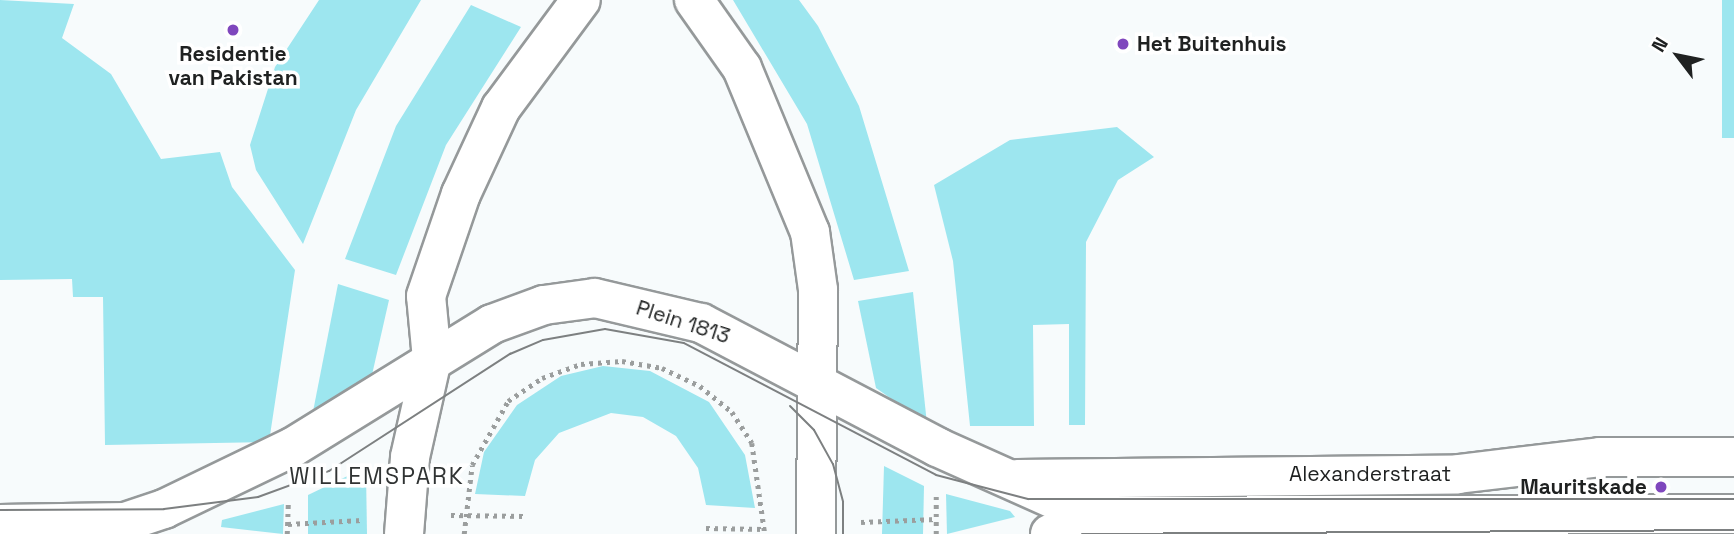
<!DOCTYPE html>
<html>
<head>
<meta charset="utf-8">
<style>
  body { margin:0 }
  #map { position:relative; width:1734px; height:534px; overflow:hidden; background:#f7fbfc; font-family:"Space Grotesk",sans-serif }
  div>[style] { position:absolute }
  .green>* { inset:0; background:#9de6ef; transform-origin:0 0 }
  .path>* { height:4.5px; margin-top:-2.25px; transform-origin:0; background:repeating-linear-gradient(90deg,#9b9e9e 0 3.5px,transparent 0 8.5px) }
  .roads { filter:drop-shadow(2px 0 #95999a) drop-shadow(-2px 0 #95999a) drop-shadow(0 2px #95999a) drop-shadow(0 -2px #95999a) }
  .minor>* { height:38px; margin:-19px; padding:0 19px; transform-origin:19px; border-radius:19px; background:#fff }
  .tram>* { height:2px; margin:-1px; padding:0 1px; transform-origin:1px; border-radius:1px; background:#7d8081 }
  .dots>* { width:19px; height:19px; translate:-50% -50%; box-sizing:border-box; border:4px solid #fff; border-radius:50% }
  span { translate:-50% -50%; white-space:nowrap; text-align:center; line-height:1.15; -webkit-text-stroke:7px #fff; paint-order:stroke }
  .poi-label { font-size:21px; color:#1f2121; font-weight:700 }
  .left { translate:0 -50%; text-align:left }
  .right { translate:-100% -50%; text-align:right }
  .street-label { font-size:21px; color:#1f2121 }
  .neighbourhood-label { font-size:23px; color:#303333; letter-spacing:2px }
  .north { position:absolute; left:1643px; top:21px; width:70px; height:70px; -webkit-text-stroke:5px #fff; paint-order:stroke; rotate:302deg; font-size:19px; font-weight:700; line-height:28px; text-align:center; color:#1f2121 }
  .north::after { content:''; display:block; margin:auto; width:24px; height:32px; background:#1f2121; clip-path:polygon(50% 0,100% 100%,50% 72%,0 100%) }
</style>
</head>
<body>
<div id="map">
  <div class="green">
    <i style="clip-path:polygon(0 0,74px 4px,62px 38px,111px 74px,161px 159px,220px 152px,232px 187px,295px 270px,269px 442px,105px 445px,103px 297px,73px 297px,72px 279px,0 280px)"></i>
    <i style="clip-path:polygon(319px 0,421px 0,356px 110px,303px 244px,256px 170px,250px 145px,275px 67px)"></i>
    <i style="clip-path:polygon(733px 0,799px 0,818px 26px,859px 106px,909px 271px,854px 280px,807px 124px)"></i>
    <i style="left:1722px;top:0;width:12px;height:138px"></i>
    <i style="clip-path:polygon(471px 5px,521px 27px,446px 145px,396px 275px,345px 259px,396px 126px)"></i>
    <i style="clip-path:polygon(1117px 127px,1154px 157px,1118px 180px,1086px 242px,1085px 425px,1069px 425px,1069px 324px,1033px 325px,1034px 426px,970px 426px,953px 261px,934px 185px,1010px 140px)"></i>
    <i style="clip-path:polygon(338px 284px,389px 300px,369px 388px,309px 432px)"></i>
    <i style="clip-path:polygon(913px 292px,927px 424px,876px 388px,858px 301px)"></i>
    <i style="clip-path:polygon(603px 366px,650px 371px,709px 402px,745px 455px,755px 508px,706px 505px,698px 468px,676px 436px,643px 417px,611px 413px,559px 433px,535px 460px,525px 496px,475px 494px,484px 452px,517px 405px,561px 376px)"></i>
    <i style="clip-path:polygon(884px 466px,924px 486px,923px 534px,882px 534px)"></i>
    <i style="clip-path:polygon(360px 470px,366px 472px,367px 534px,308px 534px,308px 495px)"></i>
    <i style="clip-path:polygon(946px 494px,1010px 511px,1015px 517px,947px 534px)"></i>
    <i style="clip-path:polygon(284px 504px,283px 534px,221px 527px,222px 520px)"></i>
  </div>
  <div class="path">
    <i style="left:451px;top:515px;width:72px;rotate:0.8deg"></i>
    <i style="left:861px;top:522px;width:75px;rotate:-2.3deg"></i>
    <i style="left:288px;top:524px;width:74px;rotate:-3.1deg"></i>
    <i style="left:706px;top:528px;width:59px;rotate:1deg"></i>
    <i style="left:287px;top:534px;width:34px;rotate:-88deg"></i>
    <i style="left:464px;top:534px;width:69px;rotate:-83.4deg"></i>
    <i style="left:472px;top:465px;width:73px;rotate:-60.6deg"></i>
    <i style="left:508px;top:401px;width:41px;rotate:-34.1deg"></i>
    <i style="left:542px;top:378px;width:41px;rotate:-19.7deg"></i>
    <i style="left:581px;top:364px;width:41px;rotate:-4.2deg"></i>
    <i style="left:622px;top:361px;width:41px;rotate:9.9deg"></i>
    <i style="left:662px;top:368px;width:42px;rotate:25.3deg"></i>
    <i style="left:700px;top:386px;width:41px;rotate:39.1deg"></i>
    <i style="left:732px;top:412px;width:37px;rotate:57deg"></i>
    <i style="left:752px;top:443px;width:92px;rotate:81.9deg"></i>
    <i style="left:936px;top:534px;width:38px;rotate:-90deg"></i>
  </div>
  <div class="roads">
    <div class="minor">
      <i style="left:694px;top:0;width:83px;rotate:54.8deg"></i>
      <i style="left:742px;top:68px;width:178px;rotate:67.5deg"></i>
      <i style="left:810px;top:232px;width:59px;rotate:82.1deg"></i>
      <i style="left:818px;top:290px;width:244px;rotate:90.5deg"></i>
      <i style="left:1017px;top:479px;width:441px;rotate:-0.6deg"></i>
      <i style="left:1458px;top:474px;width:143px;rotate:-6.8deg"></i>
      <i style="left:1600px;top:457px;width:134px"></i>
      <i style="left:0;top:524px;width:125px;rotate:-0.9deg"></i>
      <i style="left:125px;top:522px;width:41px;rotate:-18.4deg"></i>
      <i style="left:164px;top:509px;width:143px;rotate:-25.7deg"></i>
      <i style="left:293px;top:447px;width:234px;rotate:-31.7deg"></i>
      <i style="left:492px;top:324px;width:55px;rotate:-20.1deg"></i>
      <i style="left:544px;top:305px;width:51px;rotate:-7.8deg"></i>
      <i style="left:595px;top:298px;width:109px;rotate:13.3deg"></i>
      <i style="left:701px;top:323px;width:267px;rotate:27.7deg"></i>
      <i style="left:937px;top:447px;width:169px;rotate:24.1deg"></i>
      <i style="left:404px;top:534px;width:77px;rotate:-85.5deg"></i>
      <i style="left:410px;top:457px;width:100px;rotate:-77.3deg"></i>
      <i style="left:432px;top:359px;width:63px;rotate:-95.4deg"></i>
      <i style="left:426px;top:296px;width:108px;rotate:-71.1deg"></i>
      <i style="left:461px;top:194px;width:95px;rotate:-65.1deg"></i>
      <i style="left:501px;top:108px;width:134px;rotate:-53.5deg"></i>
      <i style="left:1050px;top:534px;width:45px;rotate:-23.7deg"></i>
      <i style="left:1091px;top:516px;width:643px;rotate:-0.18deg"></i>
    </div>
  </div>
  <div class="tram">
    <i style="left:790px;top:406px;width:34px;rotate:45deg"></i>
    <i style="left:814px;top:430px;width:39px;rotate:61deg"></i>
    <i style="left:833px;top:464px;width:39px;rotate:75deg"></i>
    <i style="left:843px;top:502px;width:32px;rotate:90deg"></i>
    <i style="left:0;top:510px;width:164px;rotate:-0.3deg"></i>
    <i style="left:164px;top:509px;width:95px;rotate:-7.3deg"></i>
    <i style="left:258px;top:497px;width:76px;rotate:-20.1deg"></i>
    <i style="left:329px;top:471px;width:216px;rotate:-32.9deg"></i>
    <i style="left:510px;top:354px;width:36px;rotate:-23deg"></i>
    <i style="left:543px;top:340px;width:63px;rotate:-10.1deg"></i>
    <i style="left:605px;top:329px;width:80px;rotate:10deg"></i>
    <i style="left:684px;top:343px;width:284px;rotate:27.6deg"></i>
    <i style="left:936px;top:475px;width:95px;rotate:14.6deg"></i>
    <i style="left:1028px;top:499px;width:706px"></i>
    <i style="left:1082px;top:534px;width:652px;rotate:-0.35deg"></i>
  </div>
  <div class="dots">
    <i style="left:233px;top:30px;background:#7f47bd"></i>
    <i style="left:1123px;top:44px;background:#7f47bd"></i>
    <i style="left:1661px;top:487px;background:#7f47bd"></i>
  </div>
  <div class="poi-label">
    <span class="left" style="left:1137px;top:44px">Het Buitenhuis</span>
    <span style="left:233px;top:66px">Residentie<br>van Pakistan</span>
    <span class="right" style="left:1647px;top:487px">Mauritskade</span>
  </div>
  <div class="street-label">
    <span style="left:683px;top:322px;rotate:18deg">Plein 1813</span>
    <span style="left:1370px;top:474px">Alexanderstraat</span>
  </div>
  <div class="neighbourhood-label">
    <span style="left:377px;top:476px">WILLEMSPARK</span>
  </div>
  <div class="north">N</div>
</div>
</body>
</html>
